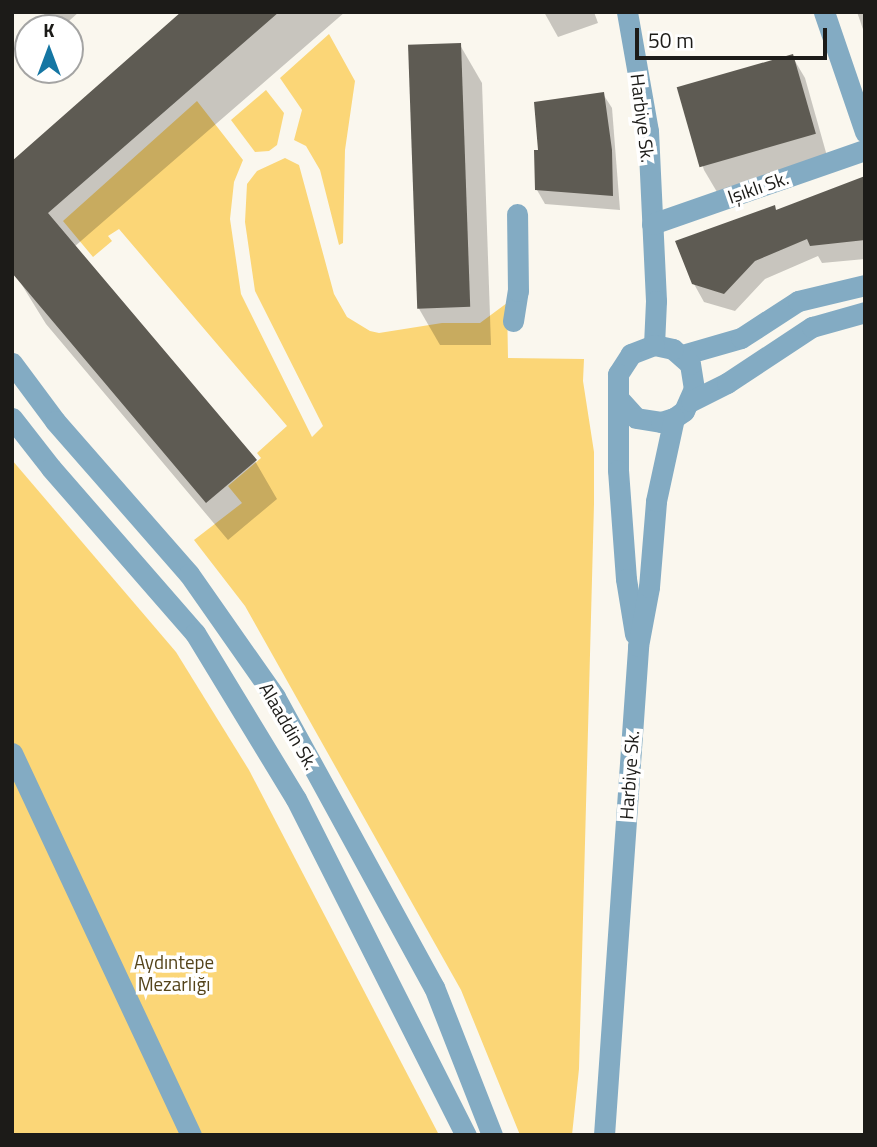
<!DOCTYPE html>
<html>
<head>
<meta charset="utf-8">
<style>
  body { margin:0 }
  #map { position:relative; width:877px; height:1147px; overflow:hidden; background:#faf7ee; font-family:"Titillium Web",sans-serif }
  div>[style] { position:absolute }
  .green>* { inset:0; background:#fbd677 }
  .shadow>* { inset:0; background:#0003 }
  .building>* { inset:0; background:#5e5b53; transform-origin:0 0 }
  .minor>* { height:21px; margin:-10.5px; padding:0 10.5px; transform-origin:10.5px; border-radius:10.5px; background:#83abc3 }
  span { translate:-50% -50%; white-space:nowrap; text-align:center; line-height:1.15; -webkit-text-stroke:7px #fff; paint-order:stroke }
  .street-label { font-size:19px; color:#1c1b18 }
  .park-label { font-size:19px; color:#54441b }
  .frame { position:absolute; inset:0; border:14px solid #1c1b18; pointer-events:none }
  .north { position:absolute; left:14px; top:14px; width:70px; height:70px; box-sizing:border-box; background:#fff; border:2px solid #a4a4a3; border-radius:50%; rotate:0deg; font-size:19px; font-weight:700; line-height:28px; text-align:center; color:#1c1b18 }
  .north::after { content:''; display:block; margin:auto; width:24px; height:32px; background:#1576a3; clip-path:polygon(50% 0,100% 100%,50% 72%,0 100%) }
  .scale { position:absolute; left:635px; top:28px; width:192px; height:32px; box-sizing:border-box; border:4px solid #1c1b18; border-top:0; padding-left:9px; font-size:21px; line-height:24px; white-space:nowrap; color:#1c1b18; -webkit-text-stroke:5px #fff; paint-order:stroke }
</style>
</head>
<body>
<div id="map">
  <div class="green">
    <i style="clip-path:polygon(329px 34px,355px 81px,345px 150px,343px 243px,339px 245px,320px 170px,306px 146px,294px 140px,302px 110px,280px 78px)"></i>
    <i style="clip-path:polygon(266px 90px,284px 113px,277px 145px,269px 151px,255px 152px,231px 120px)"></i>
    <i style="clip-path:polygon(197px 101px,243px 160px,234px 182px,230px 219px,241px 294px,312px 437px,323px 426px,255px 291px,245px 222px,247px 184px,257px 171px,285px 158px,299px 165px,334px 294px,347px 317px,370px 331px,379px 333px,442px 323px,480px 323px,507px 303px,508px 358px,584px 359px,583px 381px,594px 452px,594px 504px,579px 1069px,572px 1135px,520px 1135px,461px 990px,245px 606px,194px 540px,242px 503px,228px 486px,261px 458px,257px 453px,287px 426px,119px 229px,108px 236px,112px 241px,93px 257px,63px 221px)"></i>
    <i style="clip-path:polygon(12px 460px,176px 652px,249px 770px,439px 1135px,12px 1135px)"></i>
  </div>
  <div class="shadow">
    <i style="clip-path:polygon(42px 12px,79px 12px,61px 28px,56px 28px)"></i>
    <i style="clip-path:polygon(184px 12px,345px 12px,74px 247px,255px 461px,277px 499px,228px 540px,46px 324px,12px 269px,12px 164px)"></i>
    <i style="clip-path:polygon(544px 12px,594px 12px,598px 23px,558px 37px)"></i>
    <i style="clip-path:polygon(857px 12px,865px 12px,865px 35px)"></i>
    <i style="clip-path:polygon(460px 45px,482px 83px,491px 345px,440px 345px,418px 307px)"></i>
    <i style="clip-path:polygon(792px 56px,805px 78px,827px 156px,717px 192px,704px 170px,681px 96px)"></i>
    <i style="clip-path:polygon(603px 94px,612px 108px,620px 210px,545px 204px,537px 190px)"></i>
    <i style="clip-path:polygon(865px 178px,865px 259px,822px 263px,818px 256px,765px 279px,735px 311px,704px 302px,694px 284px,776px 211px)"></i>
  </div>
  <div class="building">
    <i style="clip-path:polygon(181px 12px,279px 12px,48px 213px,257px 460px,206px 503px,12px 273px,12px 161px)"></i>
    <i style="left:461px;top:43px;width:264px;height:53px;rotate:88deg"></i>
    <i style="left:793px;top:54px;width:83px;height:121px;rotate:74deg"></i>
    <i style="clip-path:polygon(604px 92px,612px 150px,613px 196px,535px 190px,534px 150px,538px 150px,534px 102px)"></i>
    <i style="clip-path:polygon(865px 176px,865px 240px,810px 246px,807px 239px,755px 261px,724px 294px,692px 284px,675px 241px,775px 205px,776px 210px)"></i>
  </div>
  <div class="minor">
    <i style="left:627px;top:12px;width:121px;rotate:80deg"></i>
    <i style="left:648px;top:131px;width:170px;rotate:87.3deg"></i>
    <i style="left:656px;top:301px;width:44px;rotate:92.6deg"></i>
    <i style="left:824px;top:12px;width:127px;rotate:71.1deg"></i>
    <i style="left:652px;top:224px;width:225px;rotate:-19.2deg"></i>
    <i style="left:513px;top:321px;width:30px;rotate:-81deg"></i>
    <i style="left:518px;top:291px;width:77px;rotate:-90.7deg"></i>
    <i style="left:682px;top:355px;width:61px;rotate:-16.1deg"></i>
    <i style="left:741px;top:338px;width:68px;rotate:-33deg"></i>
    <i style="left:798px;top:301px;width:69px;rotate:-13.4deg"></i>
    <i style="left:12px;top:363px;width:72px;rotate:53.4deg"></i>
    <i style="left:55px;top:421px;width:203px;rotate:48.8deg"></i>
    <i style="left:189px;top:574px;width:150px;rotate:55deg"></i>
    <i style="left:275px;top:697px;width:331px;rotate:61.3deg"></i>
    <i style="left:434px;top:987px;width:159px;rotate:68.6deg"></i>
    <i style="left:619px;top:399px;width:25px;rotate:48deg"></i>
    <i style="left:636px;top:418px;width:25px;rotate:9deg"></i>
    <i style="left:661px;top:422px;width:14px;rotate:-17deg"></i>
    <i style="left:674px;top:418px;width:12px;rotate:-35deg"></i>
    <i style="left:684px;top:411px;width:24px;rotate:-66deg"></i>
    <i style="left:694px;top:389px;width:25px;rotate:-99deg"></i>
    <i style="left:690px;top:364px;width:23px;rotate:-139deg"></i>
    <i style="left:673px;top:349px;width:19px;rotate:-168deg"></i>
    <i style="left:654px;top:345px;width:25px;rotate:159deg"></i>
    <i style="left:631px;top:354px;width:24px;rotate:123deg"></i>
    <i style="left:618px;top:374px;width:96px;rotate:90deg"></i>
    <i style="left:618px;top:470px;width:109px;rotate:85.8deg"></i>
    <i style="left:626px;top:579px;width:56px;rotate:80.7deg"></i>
    <i style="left:691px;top:401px;width:40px;rotate:-26.6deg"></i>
    <i style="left:727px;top:383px;width:102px;rotate:-33.4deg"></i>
    <i style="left:812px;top:327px;width:55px;rotate:-15.8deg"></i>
    <i style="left:12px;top:418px;width:63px;rotate:52deg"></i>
    <i style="left:51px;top:468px;width:219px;rotate:48.9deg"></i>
    <i style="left:195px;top:633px;width:194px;rotate:58.7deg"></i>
    <i style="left:296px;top:799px;width:377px;rotate:63.2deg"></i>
    <i style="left:12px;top:753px;width:422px;rotate:64.9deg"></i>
    <i style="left:604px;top:1135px;width:490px;rotate:-86deg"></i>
    <i style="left:638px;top:646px;width:60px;rotate:-79.4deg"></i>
    <i style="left:649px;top:587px;width:86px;rotate:-85.3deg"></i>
    <i style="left:656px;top:501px;width:85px;rotate:-77.8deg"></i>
  </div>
  <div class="street-label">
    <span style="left:643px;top:118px;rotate:83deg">Harbiye Sk.</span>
    <span style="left:758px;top:187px;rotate:-19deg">Işıklı Sk.</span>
    <span style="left:289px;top:726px;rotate:60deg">Alaaddin Sk.</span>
    <span style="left:629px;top:775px;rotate:-86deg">Harbiye Sk.</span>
  </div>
  <div class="park-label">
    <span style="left:174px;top:973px">Aydıntepe<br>Mezarlığı</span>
  </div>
  <div class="frame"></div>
  <div class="north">K</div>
  <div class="scale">50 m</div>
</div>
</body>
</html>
